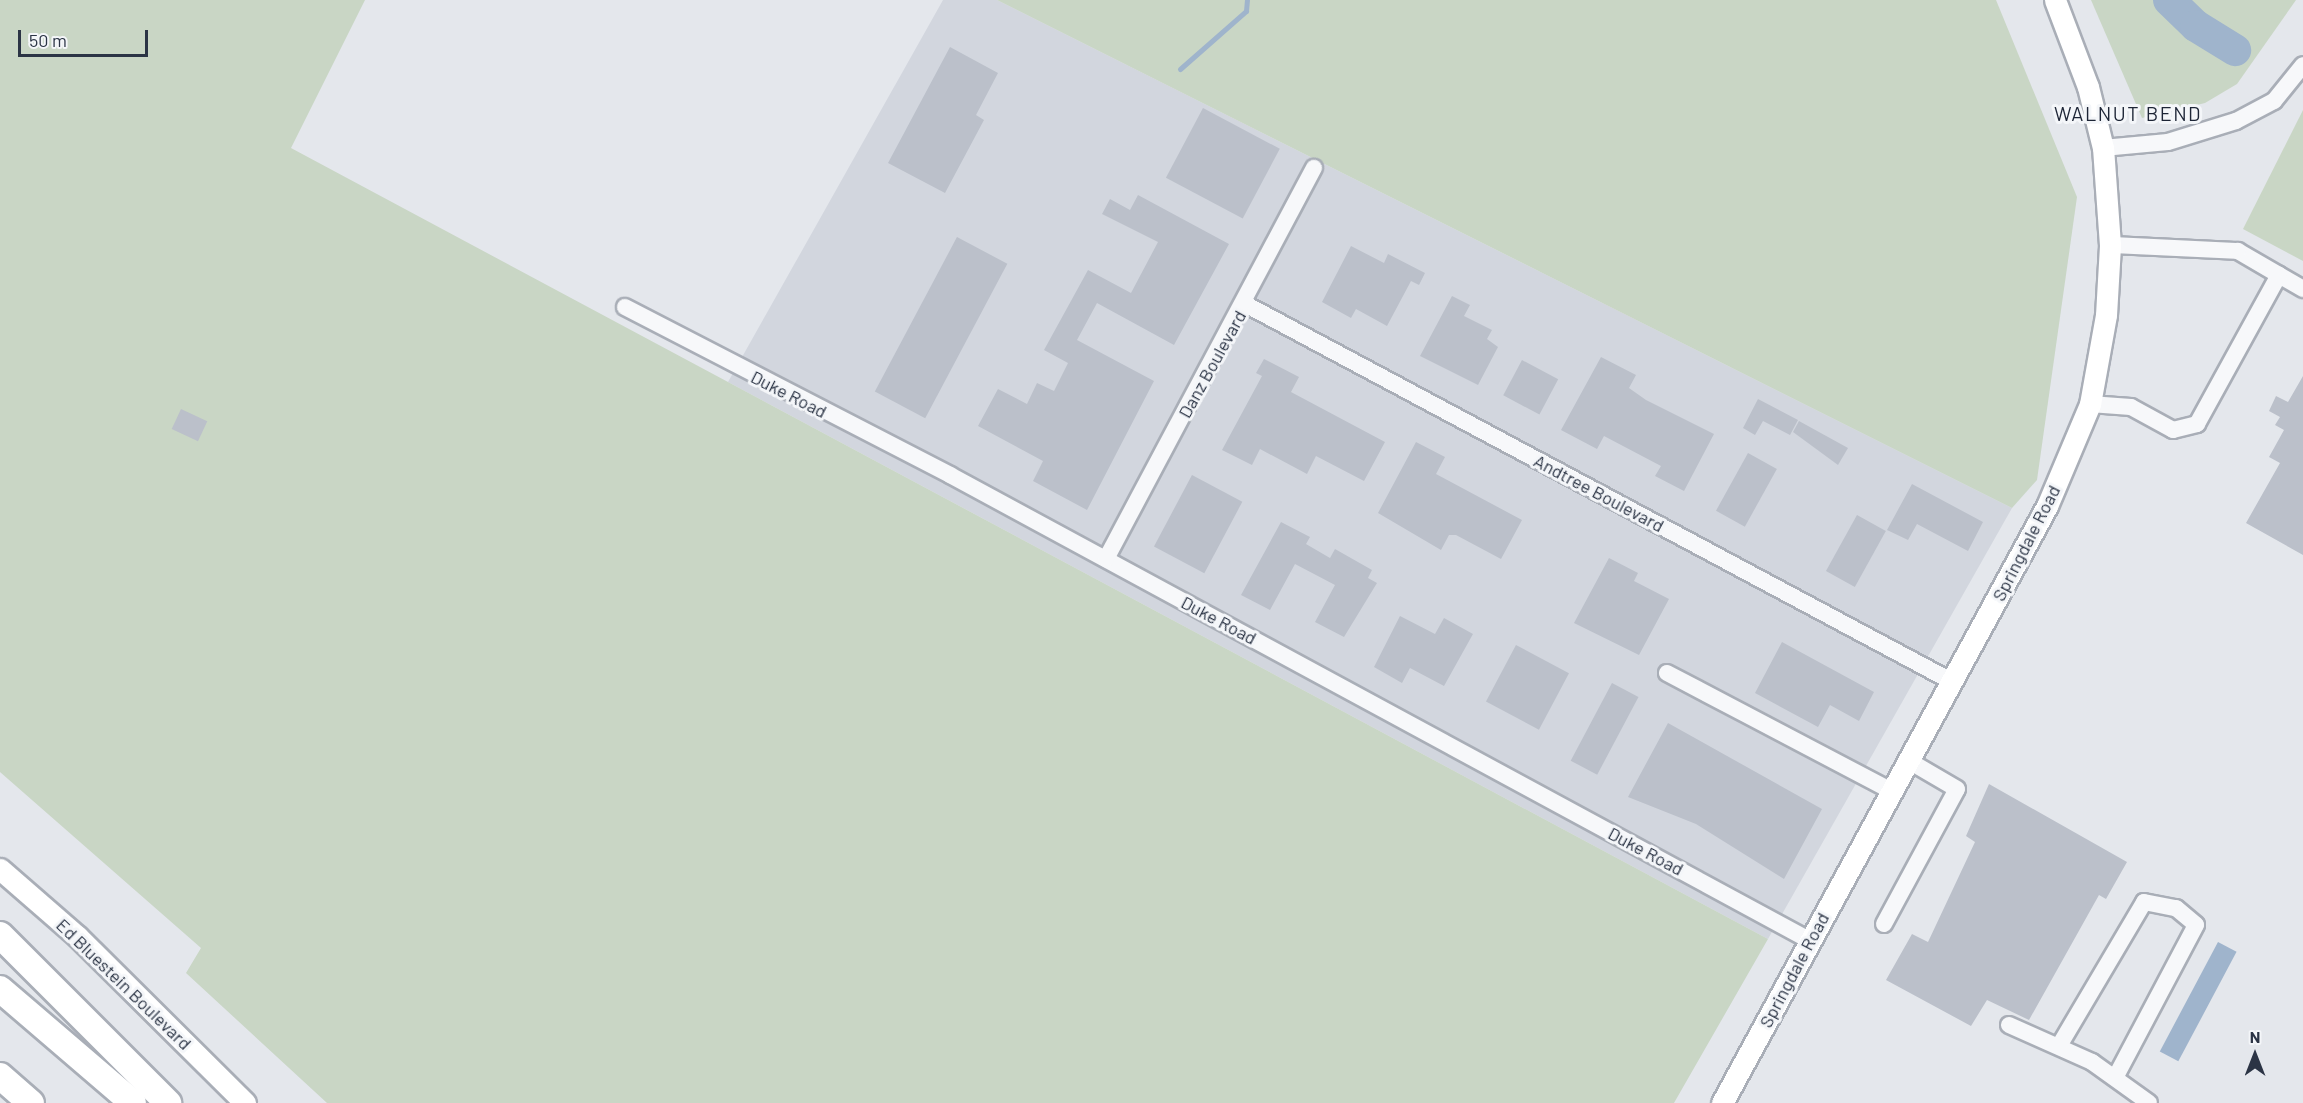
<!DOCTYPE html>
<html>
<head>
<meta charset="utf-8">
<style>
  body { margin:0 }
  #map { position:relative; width:2303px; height:1103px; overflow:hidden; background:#e4e7ec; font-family:Barlow,sans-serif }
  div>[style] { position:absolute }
  .built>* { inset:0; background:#d2d6de }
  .green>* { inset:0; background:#c9d6c5 }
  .water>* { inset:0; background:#9fb4cc; transform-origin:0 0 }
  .stream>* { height:5px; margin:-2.5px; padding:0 2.5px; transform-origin:2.5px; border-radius:2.5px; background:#9fb4cc }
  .river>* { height:32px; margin:-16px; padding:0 16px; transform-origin:16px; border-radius:16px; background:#9fb4cc }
  .building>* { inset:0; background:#bbc0ca; transform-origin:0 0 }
  .roads { filter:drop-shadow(2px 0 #a9aeb7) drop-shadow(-2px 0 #a9aeb7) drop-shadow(0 2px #a9aeb7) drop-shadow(0 -2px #a9aeb7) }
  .minor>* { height:16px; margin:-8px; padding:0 8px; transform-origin:8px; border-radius:8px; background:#f7f8fa }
  .major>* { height:21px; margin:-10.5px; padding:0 10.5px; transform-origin:10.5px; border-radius:10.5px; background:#fff }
  .highway>* { height:26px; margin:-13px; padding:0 13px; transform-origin:13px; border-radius:13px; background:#fff }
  span { translate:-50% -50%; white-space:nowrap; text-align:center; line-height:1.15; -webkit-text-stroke:6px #f4f6f9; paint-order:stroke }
  .street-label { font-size:18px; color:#2b3445 }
  .neighbourhood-label { font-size:20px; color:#1d2536; letter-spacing:1.5px }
  .north { position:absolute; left:2225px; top:1025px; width:60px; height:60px; -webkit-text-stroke:4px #f4f6f9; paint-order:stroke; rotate:0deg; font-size:16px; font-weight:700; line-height:24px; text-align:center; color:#2b3445 }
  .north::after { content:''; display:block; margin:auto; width:21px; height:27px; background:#2b3445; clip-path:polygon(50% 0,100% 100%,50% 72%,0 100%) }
  .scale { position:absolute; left:18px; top:30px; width:130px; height:27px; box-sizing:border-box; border:3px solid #2b3445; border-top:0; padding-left:8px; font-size:18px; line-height:21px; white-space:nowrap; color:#2b3445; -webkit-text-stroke:4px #f4f6f9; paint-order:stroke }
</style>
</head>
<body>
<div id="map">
  <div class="built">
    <i style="clip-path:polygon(943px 0,997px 0,2012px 508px,1768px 939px,728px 382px)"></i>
  </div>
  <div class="green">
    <i style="clip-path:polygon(0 0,365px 0,291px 148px,1768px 939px,1674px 1103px,327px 1103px,186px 973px,201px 948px,0 772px)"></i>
    <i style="clip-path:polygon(997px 0,1996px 0,2077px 197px,2037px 480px,2012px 508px)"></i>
    <i style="clip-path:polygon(2091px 0,2296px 0,2237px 84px,2205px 103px,2142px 118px)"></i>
    <i style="clip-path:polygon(2303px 110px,2303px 261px,2243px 229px)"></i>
  </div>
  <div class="water">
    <i style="left:2218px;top:942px;width:21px;height:124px;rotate:28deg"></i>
  </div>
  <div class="stream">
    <i style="left:1180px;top:69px;width:88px;rotate:-41.3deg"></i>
    <i style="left:1246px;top:11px;width:11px;rotate:-85deg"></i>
  </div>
  <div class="river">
    <i style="left:2169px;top:0;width:37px;rotate:44deg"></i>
    <i style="left:2196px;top:26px;width:46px;rotate:31.6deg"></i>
  </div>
  <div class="building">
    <i style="clip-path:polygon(950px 47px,998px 73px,976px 115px,984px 120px,945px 193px,888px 163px)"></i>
    <i style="left:1203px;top:108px;width:87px;height:79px;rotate:28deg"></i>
    <i style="clip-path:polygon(1138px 195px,1229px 244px,1174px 345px,1097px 303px,1077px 340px,1154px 381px,1087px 510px,1033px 481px,1043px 461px,978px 426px,998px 389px,1027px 404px,1037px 383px,1054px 391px,1068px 363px,1044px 350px,1088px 270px,1131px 293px,1158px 242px,1102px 214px,1110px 199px,1130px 210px)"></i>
    <i style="left:957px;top:237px;width:57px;height:175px;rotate:28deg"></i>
    <i style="clip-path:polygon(1351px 246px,1384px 263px,1388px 254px,1425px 273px,1419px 285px,1411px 281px,1387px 326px,1356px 309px,1351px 318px,1322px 302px)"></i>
    <i style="clip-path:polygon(1452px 296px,1470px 305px,1464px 316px,1492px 330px,1487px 339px,1498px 347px,1478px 385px,1420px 356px)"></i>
    <i style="clip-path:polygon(1601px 357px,1636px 375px,1629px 388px,1646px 400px,1714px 434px,1684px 491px,1655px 476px,1661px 466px,1604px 436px,1597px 449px,1561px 430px)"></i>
    <i style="clip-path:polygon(1264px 359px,1299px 377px,1291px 392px,1385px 442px,1364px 481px,1316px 456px,1307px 474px,1260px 449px,1252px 465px,1222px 450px,1262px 376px,1256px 373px)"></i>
    <i style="left:1522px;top:360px;width:41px;height:40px;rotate:28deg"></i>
    <i style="clip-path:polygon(2303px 376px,2303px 555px,2246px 523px,2280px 463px,2269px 457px,2284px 430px,2275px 425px,2280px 417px,2269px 411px,2276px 396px,2288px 402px)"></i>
    <i style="clip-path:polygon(1758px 399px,1798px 420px,1790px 435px,1763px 421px,1755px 435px,1743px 428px)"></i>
    <i style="left:181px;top:409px;width:29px;height:22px;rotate:25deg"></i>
    <i style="clip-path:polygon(1799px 421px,1848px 448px,1838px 465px,1793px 432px)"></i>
    <i style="clip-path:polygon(1416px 442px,1445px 457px,1436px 474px,1522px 520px,1501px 559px,1456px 535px,1449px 535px,1441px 550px,1378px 513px)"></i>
    <i style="left:1748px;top:453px;width:33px;height:66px;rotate:29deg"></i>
    <i style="left:1192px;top:475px;width:57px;height:81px;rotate:28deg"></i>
    <i style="clip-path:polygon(1912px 484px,1983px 522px,1968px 551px,1917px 524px,1908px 540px,1887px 530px)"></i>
    <i style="left:1857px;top:515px;width:33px;height:64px;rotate:29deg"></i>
    <i style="clip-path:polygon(1281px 522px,1310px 537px,1306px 544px,1330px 558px,1335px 549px,1372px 570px,1368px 578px,1377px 583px,1344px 637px,1315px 622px,1335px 585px,1295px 564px,1270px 610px,1241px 595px)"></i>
    <i style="clip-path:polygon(1609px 558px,1638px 573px,1634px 581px,1669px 599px,1639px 655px,1574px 623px)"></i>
    <i style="clip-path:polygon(1400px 616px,1435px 634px,1444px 618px,1473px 634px,1444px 686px,1410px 668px,1402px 683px,1374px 667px)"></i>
    <i style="clip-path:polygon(1782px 642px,1874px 692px,1859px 721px,1830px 705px,1818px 727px,1755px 693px)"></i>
    <i style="left:1516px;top:645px;width:60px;height:64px;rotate:28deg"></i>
    <i style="left:1612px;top:683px;width:30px;height:88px;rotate:28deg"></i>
    <i style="clip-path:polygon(1668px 723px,1822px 809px,1784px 879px,1696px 824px,1628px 797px)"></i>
    <i style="clip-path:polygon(1989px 784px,2127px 862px,2106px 899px,2099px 895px,2029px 1020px,1987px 1000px,1971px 1026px,1886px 980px,1912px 934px,1928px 942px,1975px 842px,1966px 836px)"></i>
  </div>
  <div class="roads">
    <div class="minor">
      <i style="left:2103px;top:148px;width:65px;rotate:-5.3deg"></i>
      <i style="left:2168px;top:142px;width:71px;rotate:-17.2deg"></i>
      <i style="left:2236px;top:121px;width:43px;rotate:-27.8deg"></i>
      <i style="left:2274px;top:101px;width:46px;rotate:-51.1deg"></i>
      <i style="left:2279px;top:275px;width:28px;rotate:30deg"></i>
      <i style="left:1245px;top:304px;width:803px;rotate:28.1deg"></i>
      <i style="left:625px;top:307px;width:366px;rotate:27.3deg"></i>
      <i style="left:950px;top:475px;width:977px;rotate:28.43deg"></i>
      <i style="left:2090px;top:404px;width:41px;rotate:4.2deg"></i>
      <i style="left:2131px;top:407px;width:48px;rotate:28.7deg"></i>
      <i style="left:2173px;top:430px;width:25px;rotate:-14deg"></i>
      <i style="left:2197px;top:424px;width:170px;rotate:-61.2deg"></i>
      <i style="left:2279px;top:275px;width:48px;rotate:-149.7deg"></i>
      <i style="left:2238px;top:251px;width:128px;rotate:-177.3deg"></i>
      <i style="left:1106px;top:559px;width:443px;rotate:-62deg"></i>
      <i style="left:1667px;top:673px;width:254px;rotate:27.7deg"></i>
      <i style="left:1884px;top:924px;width:153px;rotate:-61.6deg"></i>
      <i style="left:1957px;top:789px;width:56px;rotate:-149.7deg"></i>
      <i style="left:2009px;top:1025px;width:91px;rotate:24deg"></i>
      <i style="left:2092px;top:1062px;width:70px;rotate:35.7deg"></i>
      <i style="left:2059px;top:1046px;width:167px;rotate:-59.4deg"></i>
      <i style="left:2144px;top:902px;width:33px;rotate:11deg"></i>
      <i style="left:2176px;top:908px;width:26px;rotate:40deg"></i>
      <i style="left:2196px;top:925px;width:171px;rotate:117.9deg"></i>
    </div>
    <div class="major">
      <i style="left:0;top:869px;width:102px;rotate:41deg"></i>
      <i style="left:77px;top:936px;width:237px;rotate:44.8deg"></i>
      <i style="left:1722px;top:1103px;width:680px;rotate:-61.44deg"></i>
      <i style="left:2047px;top:506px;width:111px;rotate:-67.1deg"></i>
      <i style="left:2090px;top:404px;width:90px;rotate:-79.8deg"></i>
      <i style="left:2106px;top:315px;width:70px;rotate:-86.7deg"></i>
      <i style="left:2110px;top:245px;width:97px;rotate:-94.1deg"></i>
      <i style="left:2103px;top:148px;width:63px;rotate:-103.8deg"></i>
      <i style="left:2088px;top:87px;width:93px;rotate:-110.8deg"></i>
    </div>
    <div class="highway">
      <i style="left:0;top:935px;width:238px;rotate:45deg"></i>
      <i style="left:0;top:989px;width:175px;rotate:40.6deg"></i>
      <i style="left:0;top:1076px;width:41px;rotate:41.1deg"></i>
    </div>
  </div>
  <div class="street-label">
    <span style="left:1212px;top:364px;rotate:-61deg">Danz Boulevard</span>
    <span style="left:789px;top:394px;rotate:27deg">Duke Road</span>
    <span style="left:1599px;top:493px;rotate:28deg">Andtree Boulevard</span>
    <span style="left:2026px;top:543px;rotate:-63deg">Springdale Road</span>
    <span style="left:1219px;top:620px;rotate:28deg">Duke Road</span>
    <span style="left:1646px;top:851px;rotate:28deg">Duke Road</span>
    <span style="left:1794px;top:970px;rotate:-62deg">Springdale Road</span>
    <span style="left:124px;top:984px;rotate:44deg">Ed Bluestein Boulevard</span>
  </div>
  <div class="neighbourhood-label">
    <span style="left:2128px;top:113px">WALNUT BEND</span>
  </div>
  <div class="north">N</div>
  <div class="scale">50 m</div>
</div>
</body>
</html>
